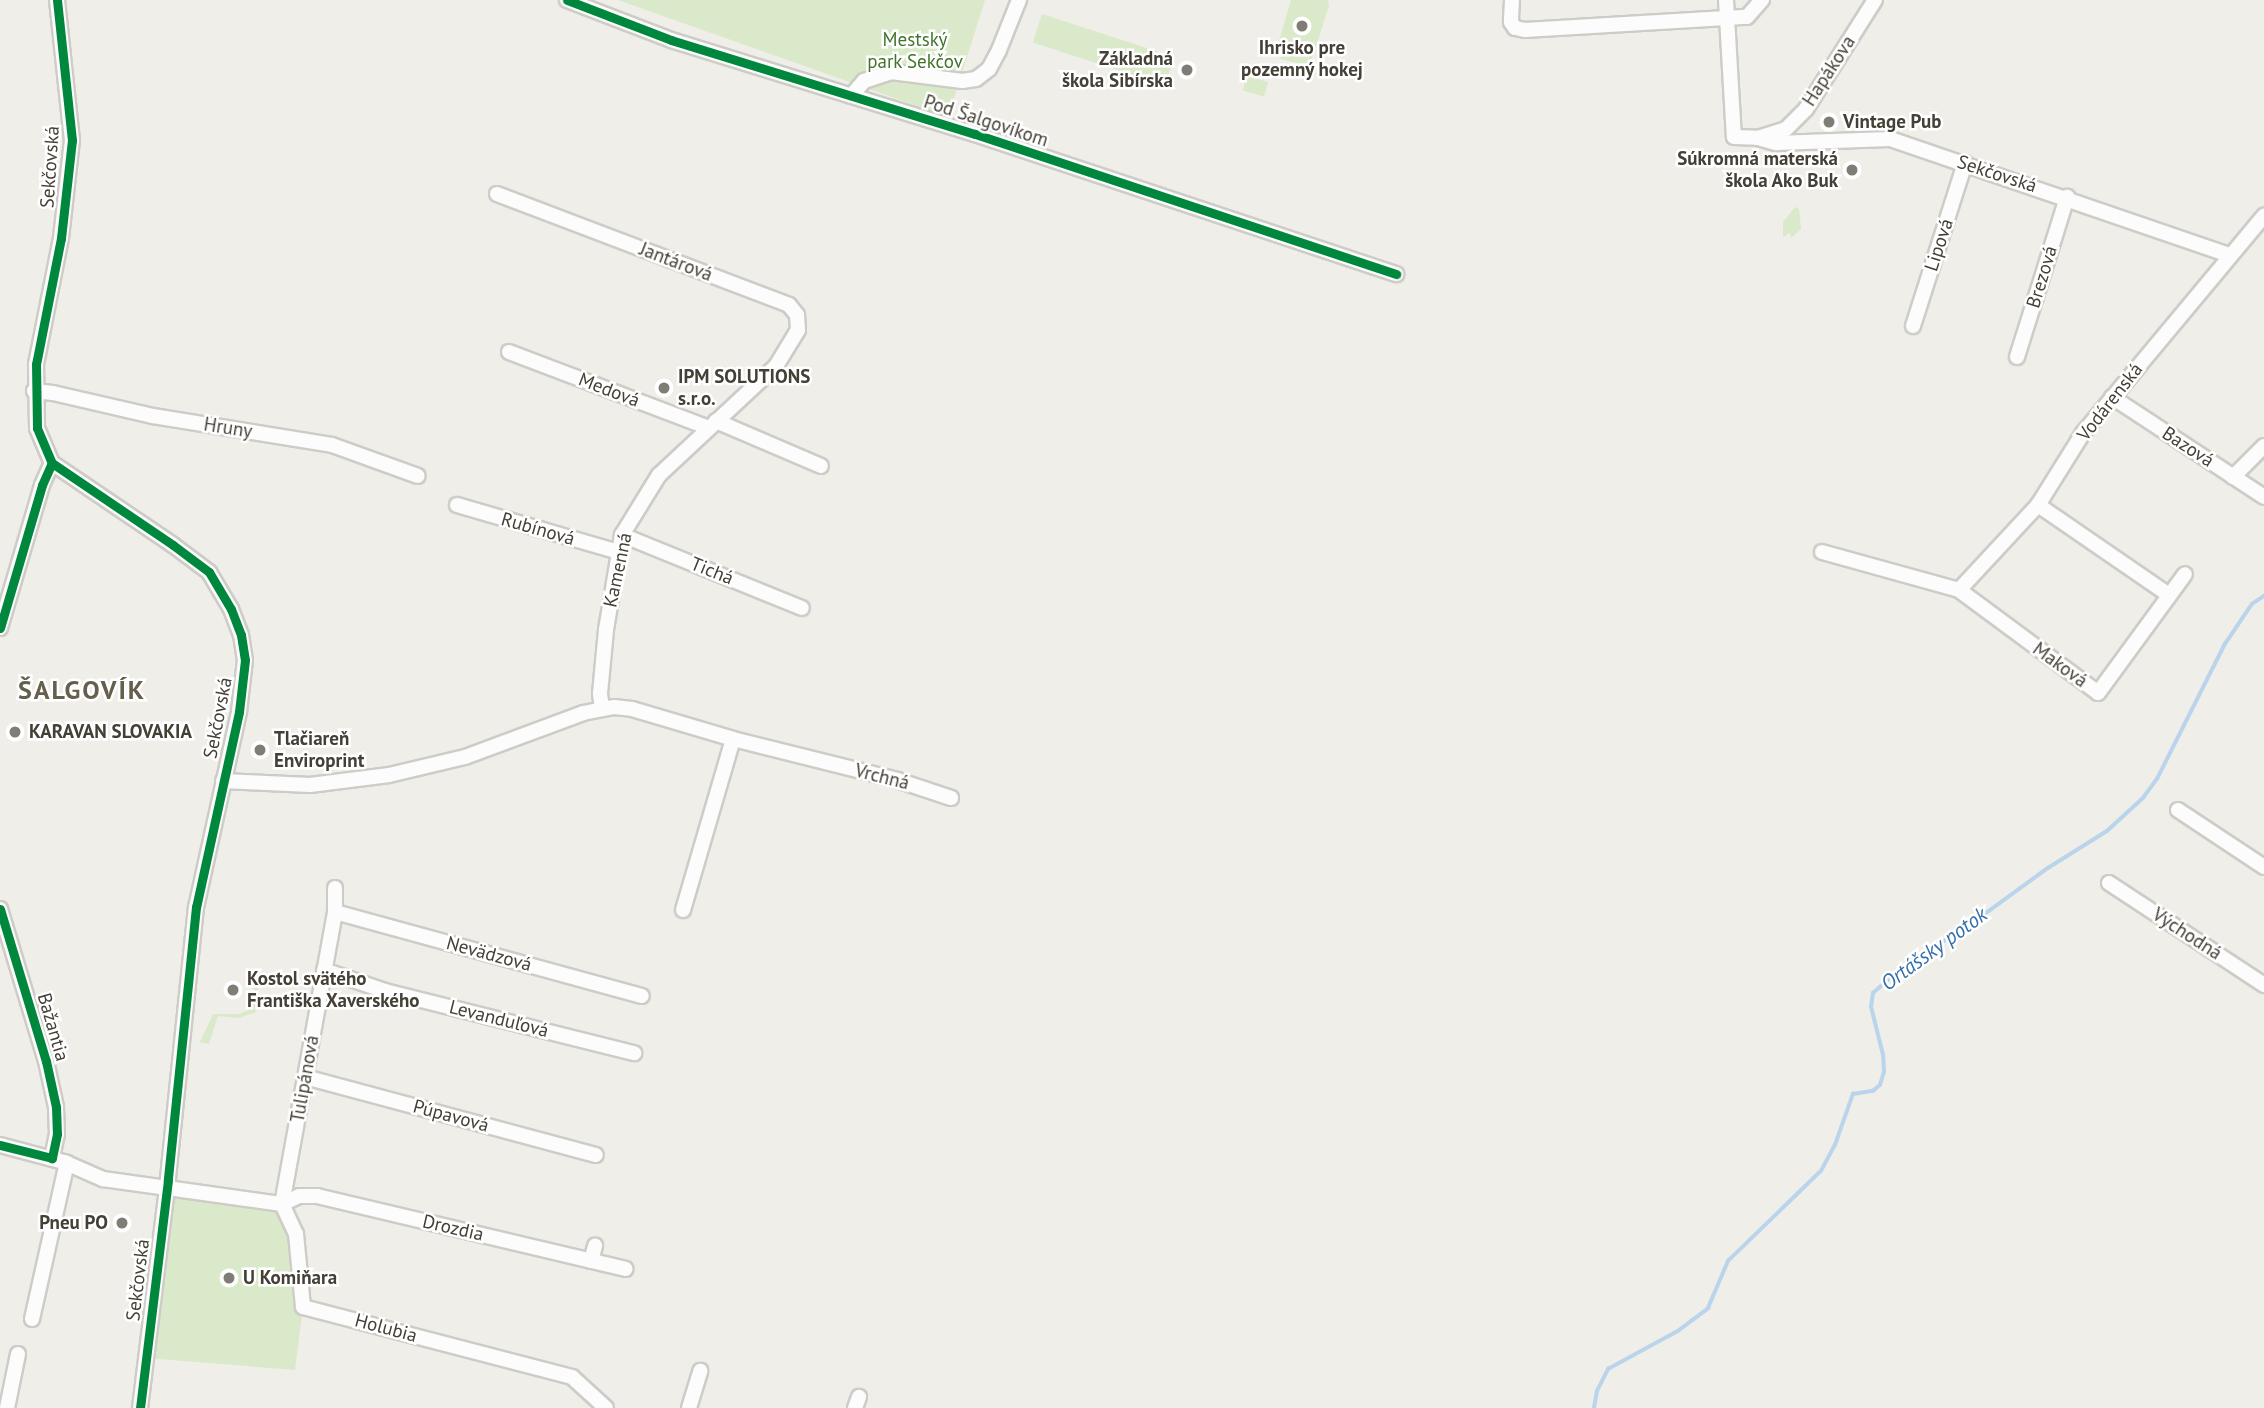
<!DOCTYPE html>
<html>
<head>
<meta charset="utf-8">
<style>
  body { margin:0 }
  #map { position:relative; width:2264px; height:1408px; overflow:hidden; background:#efeee9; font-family:"PT Sans",sans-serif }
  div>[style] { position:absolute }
  .green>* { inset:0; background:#dae9ca; transform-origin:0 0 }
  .stream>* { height:3.5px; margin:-1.75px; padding:0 1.75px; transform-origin:1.75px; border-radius:1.75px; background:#bad4ec }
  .roads { filter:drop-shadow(2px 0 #cdccc7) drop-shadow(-2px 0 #cdccc7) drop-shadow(0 2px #cdccc7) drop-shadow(0 -2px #cdccc7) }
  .minor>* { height:14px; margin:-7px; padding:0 7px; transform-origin:7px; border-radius:7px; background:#fdfcfc }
  .cycleway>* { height:9px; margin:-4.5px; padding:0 4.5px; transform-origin:4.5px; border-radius:4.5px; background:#00873e }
  .dots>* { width:19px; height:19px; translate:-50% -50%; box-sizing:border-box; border:4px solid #fff; border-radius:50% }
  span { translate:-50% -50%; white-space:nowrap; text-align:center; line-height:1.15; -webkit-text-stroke:5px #fff; paint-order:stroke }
  .park-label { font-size:19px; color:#41742b }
  .poi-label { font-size:19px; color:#454036; font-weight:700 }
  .right { translate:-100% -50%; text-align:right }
  .left { translate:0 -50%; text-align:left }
  .street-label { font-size:19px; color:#454036 }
  .water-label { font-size:21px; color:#336fac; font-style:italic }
  .district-label { font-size:26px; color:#675f4d; font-weight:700; letter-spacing:2px }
</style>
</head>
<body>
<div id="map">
  <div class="green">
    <i style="clip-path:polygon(618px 0,985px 0,948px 117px)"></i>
    <i style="clip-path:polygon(1291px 0,1328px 0,1329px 6px,1312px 58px,1303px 65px,1281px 59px,1276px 51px)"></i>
    <i style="left:1042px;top:14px;width:139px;height:30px;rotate:18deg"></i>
    <i style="left:1247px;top:76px;width:22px;height:15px;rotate:16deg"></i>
    <i style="clip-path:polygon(1795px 207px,1799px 209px,1801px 229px,1791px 238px,1790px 233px,1783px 237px,1783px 222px)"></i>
    <i style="clip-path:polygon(255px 979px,257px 979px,259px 998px,256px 1012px,239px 1018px,218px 1016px,209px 1044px,200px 1042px,213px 1014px,239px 1014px,251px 1009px)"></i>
    <i style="clip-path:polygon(167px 1187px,282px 1204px,296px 1234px,303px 1307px,295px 1370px,146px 1358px)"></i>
  </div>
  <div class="stream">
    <i style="left:1594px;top:1408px;width:17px;rotate:-80deg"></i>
    <i style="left:1597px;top:1391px;width:25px;rotate:-63deg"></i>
    <i style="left:1608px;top:1369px;width:80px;rotate:-28.5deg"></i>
    <i style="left:1678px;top:1331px;width:38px;rotate:-37deg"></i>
    <i style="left:1708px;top:1308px;width:51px;rotate:-66.9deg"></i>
    <i style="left:1728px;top:1261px;width:129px;rotate:-44.1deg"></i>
    <i style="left:1821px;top:1171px;width:30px;rotate:-62deg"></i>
    <i style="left:1835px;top:1145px;width:54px;rotate:-70.6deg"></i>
    <i style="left:1853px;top:1094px;width:20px;rotate:-9deg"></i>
    <i style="left:1873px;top:1091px;width:9px;rotate:-41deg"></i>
    <i style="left:1880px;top:1085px;width:14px;rotate:-73deg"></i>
    <i style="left:1884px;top:1072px;width:17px;rotate:-93deg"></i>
    <i style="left:1883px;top:1055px;width:49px;rotate:-104deg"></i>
    <i style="left:1871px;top:1007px;width:14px;rotate:-82deg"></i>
    <i style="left:1873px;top:993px;width:49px;rotate:-40.9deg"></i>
    <i style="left:1910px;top:961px;width:66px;rotate:-30.8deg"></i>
    <i style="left:1967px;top:927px;width:100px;rotate:-36.1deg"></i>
    <i style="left:2048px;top:868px;width:70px;rotate:-32.1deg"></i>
    <i style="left:2107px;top:831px;width:49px;rotate:-42.5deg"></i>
    <i style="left:2143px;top:798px;width:24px;rotate:-54deg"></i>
    <i style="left:2157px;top:779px;width:151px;rotate:-63.3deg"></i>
    <i style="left:2225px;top:644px;width:48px;rotate:-56deg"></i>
    <i style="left:2252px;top:604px;width:14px;rotate:-34deg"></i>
  </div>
  <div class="roads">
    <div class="minor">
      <i style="left:57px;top:0;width:141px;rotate:83.9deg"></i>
      <i style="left:72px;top:140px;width:99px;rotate:96.4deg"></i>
      <i style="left:61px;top:238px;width:128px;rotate:101.2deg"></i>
      <i style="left:36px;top:364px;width:64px;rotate:89.1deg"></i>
      <i style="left:37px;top:428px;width:38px;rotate:67deg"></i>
      <i style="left:52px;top:463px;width:146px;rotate:34.1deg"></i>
      <i style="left:173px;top:545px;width:45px;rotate:36.9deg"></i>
      <i style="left:209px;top:572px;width:43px;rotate:59.3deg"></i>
      <i style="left:231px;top:609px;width:28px;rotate:69deg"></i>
      <i style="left:241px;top:635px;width:25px;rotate:81deg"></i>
      <i style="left:245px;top:660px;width:52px;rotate:96.6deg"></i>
      <i style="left:239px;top:712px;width:200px;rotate:102.4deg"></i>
      <i style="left:196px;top:907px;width:274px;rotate:95.9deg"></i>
      <i style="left:168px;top:1180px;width:230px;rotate:97deg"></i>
      <i style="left:567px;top:0;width:111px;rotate:21deg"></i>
      <i style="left:671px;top:40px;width:318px;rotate:17.2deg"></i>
      <i style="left:975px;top:134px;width:444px;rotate:18.4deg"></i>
      <i style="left:1512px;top:0;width:22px;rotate:93deg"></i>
      <i style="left:1511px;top:22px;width:7px;rotate:56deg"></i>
      <i style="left:1515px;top:28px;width:10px;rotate:11deg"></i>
      <i style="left:1525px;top:30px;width:222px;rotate:-3.4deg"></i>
      <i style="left:1747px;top:17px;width:23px;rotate:-49deg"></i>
      <i style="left:1726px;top:0;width:137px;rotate:86.7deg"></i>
      <i style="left:1734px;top:137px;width:24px;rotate:2deg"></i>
      <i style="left:1758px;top:138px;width:29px;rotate:-18deg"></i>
      <i style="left:1786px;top:129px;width:28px;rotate:-45deg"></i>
      <i style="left:1806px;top:109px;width:129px;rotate:-57.7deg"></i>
      <i style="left:851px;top:96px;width:20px;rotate:-49deg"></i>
      <i style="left:864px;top:81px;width:28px;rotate:-18deg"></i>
      <i style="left:891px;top:72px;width:72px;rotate:7.2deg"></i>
      <i style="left:962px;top:81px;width:14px;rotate:-8deg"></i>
      <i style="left:976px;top:79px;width:16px;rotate:-38deg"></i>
      <i style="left:989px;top:69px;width:21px;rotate:-62deg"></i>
      <i style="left:999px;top:50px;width:54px;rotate:-68.2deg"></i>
      <i style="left:1758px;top:138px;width:19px;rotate:16deg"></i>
      <i style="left:1776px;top:143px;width:114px;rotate:-2deg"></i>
      <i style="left:1890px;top:139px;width:358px;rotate:18.9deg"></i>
      <i style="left:497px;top:194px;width:312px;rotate:20.8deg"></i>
      <i style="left:789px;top:305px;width:13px;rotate:51deg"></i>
      <i style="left:797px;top:315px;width:15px;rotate:86deg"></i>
      <i style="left:798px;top:330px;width:42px;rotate:121.4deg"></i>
      <i style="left:776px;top:366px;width:160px;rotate:137deg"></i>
      <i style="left:659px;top:475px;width:70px;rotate:121.7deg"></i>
      <i style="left:622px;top:535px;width:96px;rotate:99.6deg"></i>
      <i style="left:606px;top:630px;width:64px;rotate:95.4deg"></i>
      <i style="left:600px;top:694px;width:14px;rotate:82deg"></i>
      <i style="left:1913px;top:326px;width:171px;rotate:-72.3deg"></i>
      <i style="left:509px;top:352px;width:214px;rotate:20.8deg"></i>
      <i style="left:2017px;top:357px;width:168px;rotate:-72.6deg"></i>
      <i style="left:34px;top:391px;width:19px;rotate:6deg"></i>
      <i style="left:53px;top:393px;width:103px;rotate:13deg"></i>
      <i style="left:153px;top:416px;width:181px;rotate:9.2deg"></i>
      <i style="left:332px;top:445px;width:91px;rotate:19.8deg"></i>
      <i style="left:2112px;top:397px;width:182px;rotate:33.3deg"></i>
      <i style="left:716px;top:421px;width:114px;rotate:23.2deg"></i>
      <i style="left:2233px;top:477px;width:44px;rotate:-45deg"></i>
      <i style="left:457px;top:505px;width:169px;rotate:16.2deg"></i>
      <i style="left:2038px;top:505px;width:159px;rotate:34.5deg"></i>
      <i style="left:622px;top:535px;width:194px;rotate:22.1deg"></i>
      <i style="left:1822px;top:552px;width:142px;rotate:15.5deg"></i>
      <i style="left:1959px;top:590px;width:173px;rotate:36.5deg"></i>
      <i style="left:2098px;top:693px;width:147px;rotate:-53.8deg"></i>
      <i style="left:1959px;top:590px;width:116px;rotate:-47.1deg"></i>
      <i style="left:2038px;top:505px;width:85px;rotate:-58deg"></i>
      <i style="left:2083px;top:433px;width:283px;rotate:-50.2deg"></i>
      <i style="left:0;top:628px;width:149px;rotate:-73.6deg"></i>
      <i style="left:42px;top:485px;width:24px;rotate:-66deg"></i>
      <i style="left:223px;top:781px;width:87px;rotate:2.6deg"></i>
      <i style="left:310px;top:785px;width:80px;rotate:-7.2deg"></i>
      <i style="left:389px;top:775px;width:78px;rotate:-13.3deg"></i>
      <i style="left:465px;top:757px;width:126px;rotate:-20.4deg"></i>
      <i style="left:583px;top:713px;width:32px;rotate:-11deg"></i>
      <i style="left:614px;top:707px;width:18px;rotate:6deg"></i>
      <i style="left:632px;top:709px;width:105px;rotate:16.5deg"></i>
      <i style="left:733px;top:739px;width:169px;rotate:14deg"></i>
      <i style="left:897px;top:780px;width:57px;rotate:18.4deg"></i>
      <i style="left:2178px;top:810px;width:103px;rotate:33.5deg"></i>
      <i style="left:2109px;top:883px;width:186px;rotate:33.3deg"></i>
      <i style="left:0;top:909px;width:159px;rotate:73.2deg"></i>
      <i style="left:46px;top:1061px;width:47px;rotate:77.7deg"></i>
      <i style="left:56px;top:1107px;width:27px;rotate:88deg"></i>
      <i style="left:57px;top:1134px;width:25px;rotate:102deg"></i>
      <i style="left:683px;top:910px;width:178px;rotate:-73.7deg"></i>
      <i style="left:335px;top:912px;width:318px;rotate:15.3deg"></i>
      <i style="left:324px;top:970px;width:65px;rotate:19deg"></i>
      <i style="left:385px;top:991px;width:257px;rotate:14deg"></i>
      <i style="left:305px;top:1077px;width:301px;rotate:15deg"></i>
      <i style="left:0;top:1145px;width:66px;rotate:14.9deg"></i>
      <i style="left:64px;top:1162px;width:43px;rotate:23.6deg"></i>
      <i style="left:103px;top:1179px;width:181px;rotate:8deg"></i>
      <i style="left:282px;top:1204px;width:33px;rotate:65deg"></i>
      <i style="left:296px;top:1234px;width:73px;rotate:84.5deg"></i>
      <i style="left:303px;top:1307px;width:278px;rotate:14.6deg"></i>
      <i style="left:572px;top:1377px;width:46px;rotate:42.4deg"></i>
      <i style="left:282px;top:1204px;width:19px;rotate:-25deg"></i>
      <i style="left:299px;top:1196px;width:18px"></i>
      <i style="left:317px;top:1196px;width:317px;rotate:13.3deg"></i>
      <i style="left:282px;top:1204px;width:297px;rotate:-79.7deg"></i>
      <i style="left:335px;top:912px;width:24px;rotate:-90deg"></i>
      <i style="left:591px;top:1261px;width:16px;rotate:-75deg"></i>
      <i style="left:32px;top:1319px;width:160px;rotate:-77.4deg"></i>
      <i style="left:7px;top:1408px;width:55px;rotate:-78.5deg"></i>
      <i style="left:689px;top:1408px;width:39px;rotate:-73deg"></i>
      <i style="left:855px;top:1408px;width:12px;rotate:-70deg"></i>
    </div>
  </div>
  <div class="cycleway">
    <i style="left:57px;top:0;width:141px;rotate:83.9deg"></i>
    <i style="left:72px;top:140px;width:99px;rotate:96.4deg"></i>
    <i style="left:61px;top:238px;width:128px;rotate:101.2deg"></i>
    <i style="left:36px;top:364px;width:64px;rotate:89.1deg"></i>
    <i style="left:37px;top:428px;width:38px;rotate:67deg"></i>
    <i style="left:52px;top:463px;width:146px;rotate:34.1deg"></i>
    <i style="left:173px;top:545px;width:45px;rotate:36.9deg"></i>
    <i style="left:209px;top:572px;width:43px;rotate:59.3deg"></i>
    <i style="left:231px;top:609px;width:28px;rotate:69deg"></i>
    <i style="left:241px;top:635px;width:25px;rotate:81deg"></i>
    <i style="left:245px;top:660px;width:52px;rotate:96.6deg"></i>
    <i style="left:239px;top:712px;width:200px;rotate:102.4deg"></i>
    <i style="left:196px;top:907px;width:274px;rotate:95.9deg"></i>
    <i style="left:168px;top:1180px;width:230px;rotate:97deg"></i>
    <i style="left:567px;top:0;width:111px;rotate:21deg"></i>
    <i style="left:671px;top:40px;width:318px;rotate:17.2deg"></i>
    <i style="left:975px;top:134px;width:444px;rotate:18.4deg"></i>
    <i style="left:0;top:628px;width:149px;rotate:-73.6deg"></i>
    <i style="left:42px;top:485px;width:24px;rotate:-66deg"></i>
    <i style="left:0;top:909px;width:159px;rotate:73.2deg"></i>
    <i style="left:46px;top:1061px;width:47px;rotate:77.7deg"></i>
    <i style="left:56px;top:1107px;width:27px;rotate:88deg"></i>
    <i style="left:57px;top:1134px;width:25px;rotate:102deg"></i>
    <i style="left:52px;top:1158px;width:54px;rotate:-166deg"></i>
  </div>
  <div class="dots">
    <i style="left:1302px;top:26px;background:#807d75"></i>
    <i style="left:1187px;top:70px;background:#807d75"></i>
    <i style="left:1829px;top:122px;background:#807d75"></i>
    <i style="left:1852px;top:170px;background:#807d75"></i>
    <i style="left:664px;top:388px;background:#807d75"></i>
    <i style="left:15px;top:732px;background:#807d75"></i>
    <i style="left:260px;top:750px;background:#807d75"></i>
    <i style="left:233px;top:990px;background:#807d75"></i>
    <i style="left:122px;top:1223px;background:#807d75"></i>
    <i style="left:229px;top:1278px;background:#807d75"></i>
  </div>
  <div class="park-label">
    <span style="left:915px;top:51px">Mestský<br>park Sekčov</span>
  </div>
  <div class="poi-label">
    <span style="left:1302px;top:59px">Ihrisko pre<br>pozemný hokej</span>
    <span class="right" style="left:1173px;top:70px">Základná<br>škola Sibírska</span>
    <span class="left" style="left:1843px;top:122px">Vintage Pub</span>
    <span class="right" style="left:1838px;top:170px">Súkromná materská<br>škola Ako Buk</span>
    <span class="left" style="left:678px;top:388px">IPM SOLUTIONS<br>s.r.o.</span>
    <span class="left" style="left:29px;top:732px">KARAVAN SLOVAKIA</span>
    <span class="left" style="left:274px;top:750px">Tlačiareň<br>Enviroprint</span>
    <span class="left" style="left:247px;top:990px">Kostol svätého<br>Františka Xaverského</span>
    <span class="right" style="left:108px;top:1223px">Pneu PO</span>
    <span class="left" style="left:243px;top:1278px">U Komiňara</span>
  </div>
  <div class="street-label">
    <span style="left:1829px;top:71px;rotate:-57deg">Hapákova</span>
    <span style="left:986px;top:121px;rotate:18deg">Pod Šalgovíkom</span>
    <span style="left:50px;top:167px;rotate:-86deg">Sekčovská</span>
    <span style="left:1997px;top:174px;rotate:18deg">Sekčovská</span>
    <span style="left:1939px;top:245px;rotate:-72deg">Lipová</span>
    <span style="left:676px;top:262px;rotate:21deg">Jantárová</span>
    <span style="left:2042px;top:277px;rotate:-73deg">Brezová</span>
    <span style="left:609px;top:390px;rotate:21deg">Medová</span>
    <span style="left:2110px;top:402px;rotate:-52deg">Vodárenská</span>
    <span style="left:228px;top:428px;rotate:9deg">Hruny</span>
    <span style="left:2188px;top:447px;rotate:33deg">Bazová</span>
    <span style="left:538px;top:529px;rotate:16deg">Rubínová</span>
    <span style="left:618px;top:570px;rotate:-78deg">Kamenná</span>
    <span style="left:712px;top:571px;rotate:22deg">Tichá</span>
    <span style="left:2060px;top:665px;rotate:36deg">Maková</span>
    <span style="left:218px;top:718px;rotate:-79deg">Sekčovská</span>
    <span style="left:882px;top:777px;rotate:14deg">Vrchná</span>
    <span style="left:2187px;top:934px;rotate:33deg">Východná</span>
    <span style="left:489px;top:954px;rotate:15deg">Nevädzová</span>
    <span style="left:499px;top:1019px;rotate:14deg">Levanduľová</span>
    <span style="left:53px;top:1027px;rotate:74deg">Bažantia</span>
    <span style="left:305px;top:1079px;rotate:-80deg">Tulipánová</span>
    <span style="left:451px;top:1116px;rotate:15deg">Púpavová</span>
    <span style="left:453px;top:1228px;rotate:13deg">Drozdia</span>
    <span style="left:138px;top:1280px;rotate:-83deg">Sekčovská</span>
    <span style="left:386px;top:1328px;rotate:15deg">Holubia</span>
  </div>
  <div class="water-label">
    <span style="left:1934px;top:949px;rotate:-36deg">Ortášsky potok</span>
  </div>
  <div class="district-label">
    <span style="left:82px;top:690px">ŠALGOVÍK</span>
  </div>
</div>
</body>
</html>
